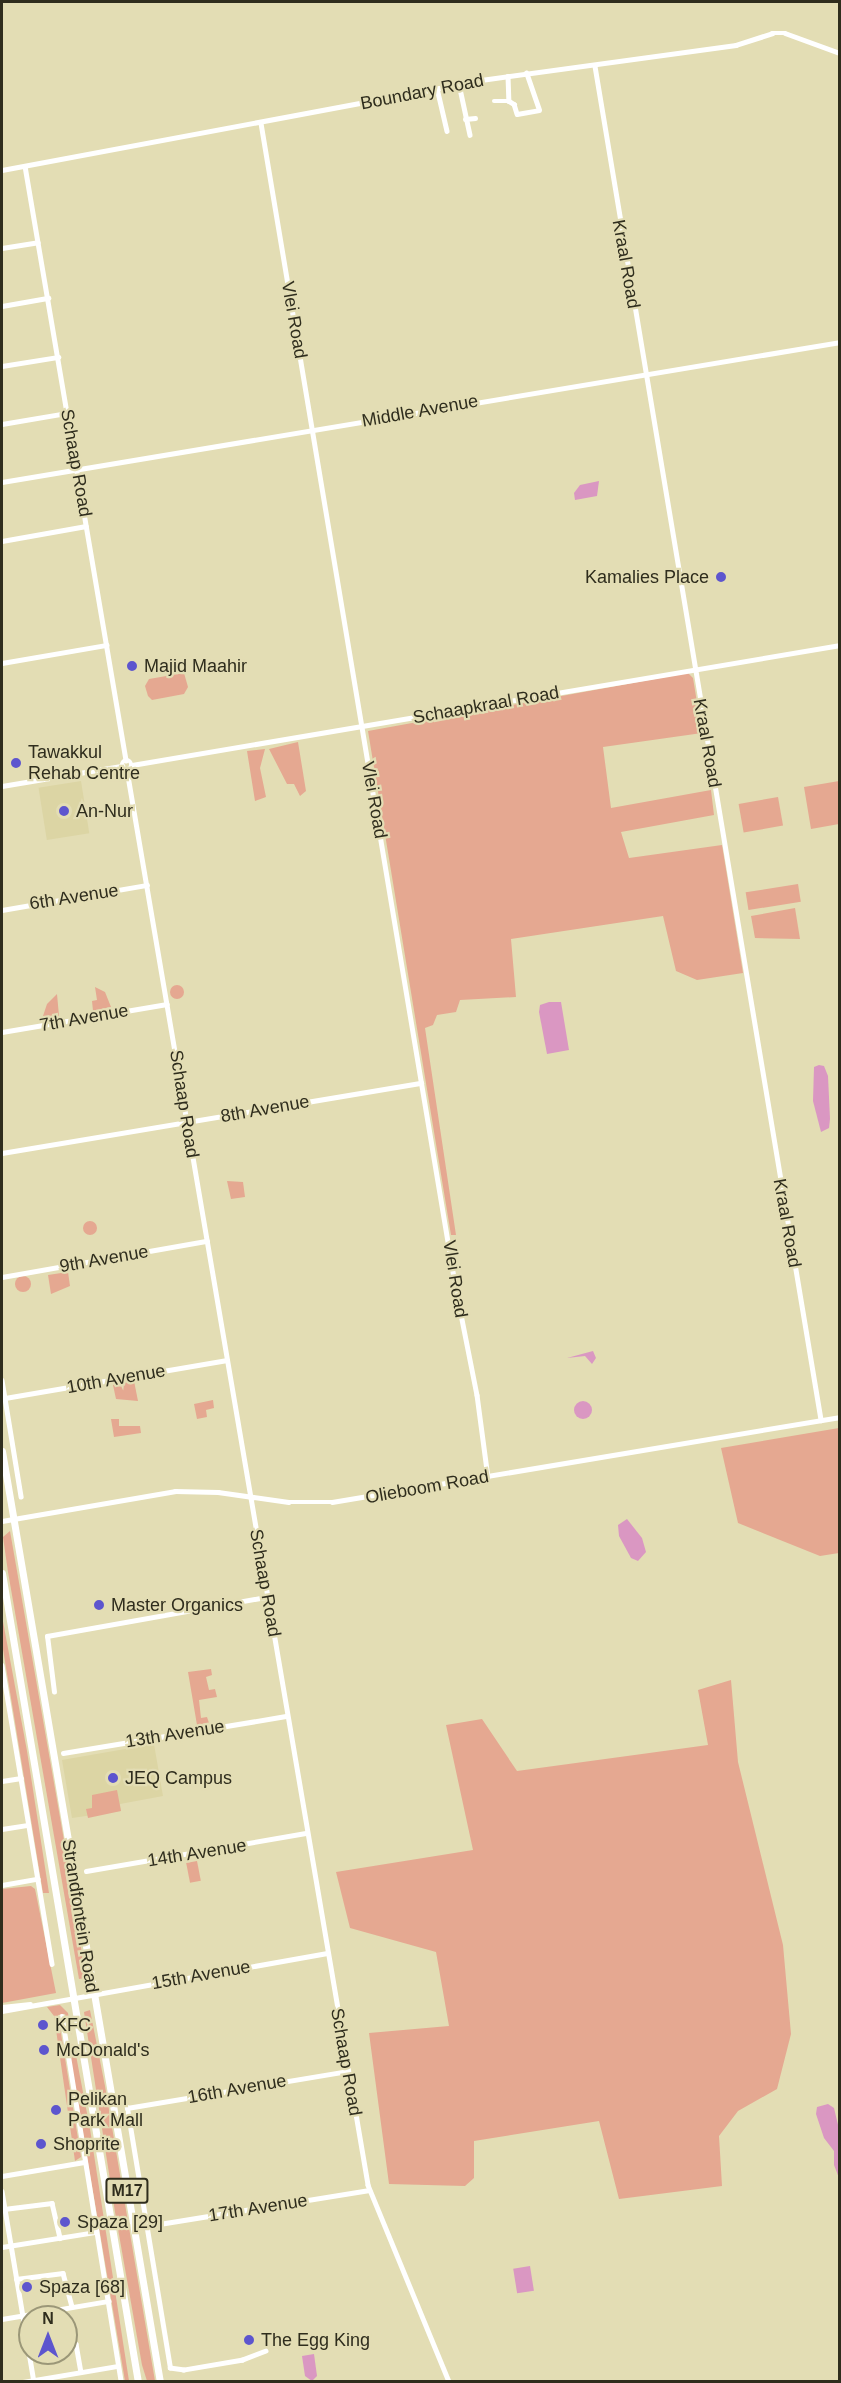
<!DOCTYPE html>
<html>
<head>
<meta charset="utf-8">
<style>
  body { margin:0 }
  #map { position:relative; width:841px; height:2383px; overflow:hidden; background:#e3ddb4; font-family:Helvetica,sans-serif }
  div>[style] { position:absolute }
  .built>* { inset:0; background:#dcd5a4; transform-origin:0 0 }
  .green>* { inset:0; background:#e5a891; transform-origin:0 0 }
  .round { border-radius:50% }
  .water>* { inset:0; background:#da97c2; transform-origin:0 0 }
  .minor>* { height:4.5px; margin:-2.25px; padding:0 2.25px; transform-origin:2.25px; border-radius:2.25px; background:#fff }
  .minor>.ring { margin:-2.25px; padding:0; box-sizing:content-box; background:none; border:4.5px solid #fff; border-radius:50% }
  .primary>* { height:7px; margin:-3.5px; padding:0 3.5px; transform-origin:3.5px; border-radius:3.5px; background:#fff }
  .dots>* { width:16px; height:16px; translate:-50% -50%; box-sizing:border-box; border:3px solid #e3ddb4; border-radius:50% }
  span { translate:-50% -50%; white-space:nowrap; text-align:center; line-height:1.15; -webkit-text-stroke:4.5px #e3ddb4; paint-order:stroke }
  .shield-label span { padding:2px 4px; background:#e3ddb4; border:2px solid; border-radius:4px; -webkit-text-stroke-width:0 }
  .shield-label { font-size:16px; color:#2f2d1d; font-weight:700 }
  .street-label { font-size:18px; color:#2f2d1d }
  .poi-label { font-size:18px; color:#2f2d1d }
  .right { translate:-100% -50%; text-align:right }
  .left { translate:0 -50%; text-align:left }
  .frame { position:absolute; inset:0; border:3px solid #2f2d1d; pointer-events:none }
  .north { position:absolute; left:18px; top:2305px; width:60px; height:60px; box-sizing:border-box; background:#e3ddb4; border:2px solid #9b9778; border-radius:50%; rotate:0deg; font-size:16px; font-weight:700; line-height:24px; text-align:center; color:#2f2d1d }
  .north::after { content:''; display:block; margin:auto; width:21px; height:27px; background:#5d55ce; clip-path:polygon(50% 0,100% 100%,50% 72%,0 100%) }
</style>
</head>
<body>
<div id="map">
  <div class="built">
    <i style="left:81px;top:781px;width:53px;height:43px;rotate:81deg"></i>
    <i style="clip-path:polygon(154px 1744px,163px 1796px,120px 1804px,121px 1811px,72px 1818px,62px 1760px)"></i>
  </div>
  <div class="green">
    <i style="clip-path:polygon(184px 673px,188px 687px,184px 694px,152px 700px,148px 696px,145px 686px,149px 679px)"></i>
    <i style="clip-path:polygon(688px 673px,693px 678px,702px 733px,603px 747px,611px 808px,711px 790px,714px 815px,621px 832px,629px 858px,722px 845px,743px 973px,697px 980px,676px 971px,663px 916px,511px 939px,516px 997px,460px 1000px,456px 1012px,437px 1015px,433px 1025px,425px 1028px,456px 1235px,451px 1235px,368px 731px)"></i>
    <i style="clip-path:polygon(298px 742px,306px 791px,300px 796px,294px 784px,287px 784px,269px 749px)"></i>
    <i style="clip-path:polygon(265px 749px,260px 768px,266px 797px,255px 801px,247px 751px)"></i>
    <i style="clip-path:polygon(839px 781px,839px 824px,811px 829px,804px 787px)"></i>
    <i style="left:778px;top:797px;width:29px;height:40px;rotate:80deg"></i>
    <i style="left:798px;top:884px;width:18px;height:53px;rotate:81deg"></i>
    <i style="clip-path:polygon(795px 908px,800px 939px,755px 938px,751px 916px)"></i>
    <i class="round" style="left:170px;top:985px;width:14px;height:14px"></i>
    <i style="clip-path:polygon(95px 987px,105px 992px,111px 1007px,93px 1011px,92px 1001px,97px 1000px)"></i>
    <i style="clip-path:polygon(57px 994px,59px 1016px,42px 1019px,47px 1004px)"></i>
    <i style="clip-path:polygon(227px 1181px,243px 1182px,245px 1197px,231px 1199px)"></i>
    <i class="round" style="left:83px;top:1221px;width:14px;height:14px"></i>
    <i style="clip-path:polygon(68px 1272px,70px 1286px,51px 1294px,48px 1275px)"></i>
    <i class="round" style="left:15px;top:1276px;width:16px;height:16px"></i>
    <i style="clip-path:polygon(134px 1381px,138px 1401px,116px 1399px,113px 1385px)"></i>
    <i style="clip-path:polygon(213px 1400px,214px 1408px,206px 1410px,207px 1417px,197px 1419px,194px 1404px)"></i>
    <i style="clip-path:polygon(111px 1419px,119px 1419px,119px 1426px,140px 1426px,141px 1433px,114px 1437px)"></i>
    <i style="clip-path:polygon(839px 1428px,839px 1553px,820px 1556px,738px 1523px,721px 1448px)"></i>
    <i style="clip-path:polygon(10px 1531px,76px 1909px,85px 1978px,79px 1979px,8px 1572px,3px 1537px)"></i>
    <i style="clip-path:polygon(2px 1616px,27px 1751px,49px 1893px,43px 1893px,2px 1643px)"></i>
    <i style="clip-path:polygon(211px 1669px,212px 1675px,206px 1677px,209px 1690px,215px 1689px,217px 1697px,199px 1700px,201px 1718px,207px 1717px,209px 1723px,197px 1725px,188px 1672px)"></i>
    <i style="clip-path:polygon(731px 1680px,738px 1762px,783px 1945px,791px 2034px,777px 2089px,738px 2111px,719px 2136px,722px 2186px,619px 2199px,599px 2121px,474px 2141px,474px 2178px,465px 2186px,389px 2184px,369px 2033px,449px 2026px,436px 1952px,350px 1928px,336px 1872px,473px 1850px,446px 1725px,482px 1719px,517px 1771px,708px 1745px,698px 1690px)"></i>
    <i style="clip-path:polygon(117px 1790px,121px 1811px,88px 1818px,86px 1809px,92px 1808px,92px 1795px)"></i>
    <i style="left:197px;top:1861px;width:20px;height:11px;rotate:79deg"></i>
    <i style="clip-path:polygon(31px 1886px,35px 1889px,56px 1993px,2px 2003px,2px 1889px)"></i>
    <i style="clip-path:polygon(60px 2005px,68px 2013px,72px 2035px,65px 2014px,58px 2015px,81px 2157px,75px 2161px,54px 2016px,47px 2007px)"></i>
    <i style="clip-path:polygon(90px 2010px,105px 2086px,155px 2381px,147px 2381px,142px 2365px,115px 2212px,84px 2012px)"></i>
    <i style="clip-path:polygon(68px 2044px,74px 2045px,90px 2129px,129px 2381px,125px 2381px)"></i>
  </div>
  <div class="water">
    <i style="clip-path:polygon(599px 481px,597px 496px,575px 500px,574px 493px,580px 485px)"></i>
    <i style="clip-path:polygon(549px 1002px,561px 1002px,569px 1050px,547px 1054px,539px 1012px,540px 1005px)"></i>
    <i style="clip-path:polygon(819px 1065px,824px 1066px,828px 1076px,830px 1119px,829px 1128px,821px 1132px,813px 1101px,814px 1067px)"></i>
    <i style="clip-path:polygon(593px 1351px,596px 1358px,592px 1364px,585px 1356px,567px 1358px)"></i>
    <i class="round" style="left:574px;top:1401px;width:18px;height:18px"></i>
    <i style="clip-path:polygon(627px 1519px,642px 1538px,646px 1552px,638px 1561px,631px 1558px,619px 1536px,618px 1525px)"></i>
    <i style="clip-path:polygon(828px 2104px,834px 2108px,839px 2129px,839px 2178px,834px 2165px,834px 2151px,824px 2138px,816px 2114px,817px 2107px)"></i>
    <i style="left:530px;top:2266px;width:25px;height:17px;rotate:81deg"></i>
    <i style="clip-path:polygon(314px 2354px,317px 2376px,312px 2381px,305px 2376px,302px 2356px)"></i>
  </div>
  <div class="minor">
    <i style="left:595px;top:66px;width:1373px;rotate:80.52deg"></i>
    <i style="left:508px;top:76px;width:25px;rotate:88deg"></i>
    <i style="left:509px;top:101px;width:6px;rotate:31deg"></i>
    <i style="left:514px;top:104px;width:10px;rotate:73deg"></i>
    <i style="left:517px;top:114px;width:22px;rotate:-10deg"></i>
    <i style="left:539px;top:110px;width:39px;rotate:-109deg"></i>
    <i style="left:459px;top:84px;width:52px;rotate:77.8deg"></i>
    <i style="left:437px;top:88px;width:44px;rotate:76.9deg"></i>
    <i style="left:494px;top:101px;width:15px"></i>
    <i style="left:465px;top:119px;width:10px;rotate:-6deg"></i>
    <i style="left:261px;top:123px;width:1177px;rotate:80.51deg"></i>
    <i style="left:455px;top:1284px;width:113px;rotate:78.8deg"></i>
    <i style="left:477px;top:1395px;width:83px;rotate:82.4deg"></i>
    <i style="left:25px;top:166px;width:603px;rotate:80.35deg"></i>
    <i style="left:2px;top:170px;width:487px;rotate:-10.6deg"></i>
    <i style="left:481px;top:80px;width:257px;rotate:-7.8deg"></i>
    <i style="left:736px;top:45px;width:38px;rotate:-18deg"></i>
    <i style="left:772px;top:33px;width:13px"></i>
    <i style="left:785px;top:33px;width:59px;rotate:20deg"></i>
    <i style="left:2px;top:248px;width:36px;rotate:-9deg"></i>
    <i style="left:2px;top:306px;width:47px;rotate:-9.9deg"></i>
    <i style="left:2px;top:366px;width:57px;rotate:-9.1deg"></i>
    <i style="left:2px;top:424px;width:66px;rotate:-9.6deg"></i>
    <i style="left:2px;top:482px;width:850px;rotate:-9.48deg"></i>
    <i style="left:2px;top:541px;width:85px;rotate:-10.1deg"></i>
    <i style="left:2px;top:663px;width:106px;rotate:-9.8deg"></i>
    <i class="ring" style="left:122px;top:760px;width:5.5px;height:5.5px"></i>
    <i style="left:132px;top:765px;width:718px;rotate:-9.62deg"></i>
    <i style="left:127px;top:770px;width:1435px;rotate:80.33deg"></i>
    <i style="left:368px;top:2185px;width:213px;rotate:67.6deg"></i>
    <i style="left:2px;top:786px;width:122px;rotate:-9.5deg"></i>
    <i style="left:2px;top:910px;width:147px;rotate:-9.8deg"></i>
    <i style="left:2px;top:1032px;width:167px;rotate:-9.6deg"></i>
    <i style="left:2px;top:1153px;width:425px;rotate:-9.5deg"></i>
    <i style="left:2px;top:1277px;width:208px;rotate:-10deg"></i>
    <i style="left:2px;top:1380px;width:118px;rotate:80.7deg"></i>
    <i style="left:5px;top:1398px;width:225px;rotate:-9.7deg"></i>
    <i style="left:2px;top:1521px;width:176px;rotate:-9.8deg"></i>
    <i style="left:175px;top:1491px;width:43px;rotate:1.3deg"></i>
    <i style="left:218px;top:1492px;width:71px;rotate:8.1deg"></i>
    <i style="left:288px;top:1502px;width:44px"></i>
    <i style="left:332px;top:1502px;width:515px;rotate:-9.5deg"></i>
    <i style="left:2px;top:1665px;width:303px;rotate:80.5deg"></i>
    <i style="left:54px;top:1692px;width:56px;rotate:-97.1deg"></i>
    <i style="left:47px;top:1636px;width:223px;rotate:-10.1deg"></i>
    <i style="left:63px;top:1753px;width:227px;rotate:-9.4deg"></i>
    <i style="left:2px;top:1781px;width:19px;rotate:-9deg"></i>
    <i style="left:2px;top:1829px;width:26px;rotate:-9deg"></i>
    <i style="left:86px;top:1871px;width:224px;rotate:-9.8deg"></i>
    <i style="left:2px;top:1885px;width:36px;rotate:-10deg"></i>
    <i style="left:2px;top:2007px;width:28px;rotate:-6deg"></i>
    <i style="left:2px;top:2011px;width:330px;rotate:-10.1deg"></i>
    <i style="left:62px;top:2016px;width:371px;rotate:80.8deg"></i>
    <i style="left:2px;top:2176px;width:83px;rotate:-9.7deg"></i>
    <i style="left:2px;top:2191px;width:194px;rotate:80.5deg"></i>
    <i style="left:4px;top:2209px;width:48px;rotate:-7.1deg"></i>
    <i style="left:52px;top:2203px;width:36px;rotate:77deg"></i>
    <i style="left:147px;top:2226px;width:225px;rotate:-9.2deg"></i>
    <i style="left:2px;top:2247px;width:95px;rotate:-9.1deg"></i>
    <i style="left:16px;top:2279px;width:47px;rotate:-7.3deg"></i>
    <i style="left:63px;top:2273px;width:34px;rotate:75deg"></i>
    <i style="left:2px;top:2319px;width:108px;rotate:-9.6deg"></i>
    <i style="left:66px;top:2341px;width:10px;rotate:17deg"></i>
    <i style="left:76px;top:2344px;width:28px;rotate:80deg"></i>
    <i style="left:266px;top:2351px;width:25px;rotate:159deg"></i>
    <i style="left:243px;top:2360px;width:60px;rotate:170.4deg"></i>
    <i style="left:184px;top:2370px;width:14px;rotate:-172deg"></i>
    <i style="left:170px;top:2368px;width:264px;rotate:-99.4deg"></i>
    <i style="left:127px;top:2108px;width:223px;rotate:-9.5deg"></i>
    <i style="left:23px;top:2382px;width:96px;rotate:-9.6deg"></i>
  </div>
  <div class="primary">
    <i style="left:2px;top:1451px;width:944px;rotate:80.37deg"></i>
    <i style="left:2px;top:1573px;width:820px;rotate:80.46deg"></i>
  </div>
  <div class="dots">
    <i style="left:721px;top:577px;background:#5d55ce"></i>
    <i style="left:132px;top:666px;background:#5d55ce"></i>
    <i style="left:16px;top:763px;background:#5d55ce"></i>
    <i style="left:64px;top:811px;background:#5d55ce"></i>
    <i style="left:99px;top:1605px;background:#5d55ce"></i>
    <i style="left:113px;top:1778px;background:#5d55ce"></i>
    <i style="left:43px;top:2025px;background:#5d55ce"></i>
    <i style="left:44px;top:2050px;background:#5d55ce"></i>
    <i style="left:56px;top:2110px;background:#5d55ce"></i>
    <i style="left:41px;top:2144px;background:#5d55ce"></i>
    <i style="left:65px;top:2222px;background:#5d55ce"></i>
    <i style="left:27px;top:2287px;background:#5d55ce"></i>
    <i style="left:249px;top:2340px;background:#5d55ce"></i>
  </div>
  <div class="shield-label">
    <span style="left:127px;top:2191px">M17</span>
  </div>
  <div class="street-label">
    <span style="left:422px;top:92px;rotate:-11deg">Boundary Road</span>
    <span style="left:626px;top:264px;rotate:80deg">Kraal Road</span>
    <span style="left:294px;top:320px;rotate:80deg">Vlei Road</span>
    <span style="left:420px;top:411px;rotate:-10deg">Middle Avenue</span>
    <span style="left:76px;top:463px;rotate:80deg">Schaap Road</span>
    <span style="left:486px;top:705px;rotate:-10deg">Schaapkraal Road</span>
    <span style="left:707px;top:743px;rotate:80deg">Kraal Road</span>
    <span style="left:374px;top:800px;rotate:80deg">Vlei Road</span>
    <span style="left:74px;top:897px;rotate:-9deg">6th Avenue</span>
    <span style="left:84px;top:1018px;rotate:-10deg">7th Avenue</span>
    <span style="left:184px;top:1104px;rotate:81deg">Schaap Road</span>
    <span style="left:265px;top:1109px;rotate:-10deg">8th Avenue</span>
    <span style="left:787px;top:1223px;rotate:80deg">Kraal Road</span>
    <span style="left:104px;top:1259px;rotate:-10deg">9th Avenue</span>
    <span style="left:455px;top:1279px;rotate:81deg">Vlei Road</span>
    <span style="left:116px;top:1379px;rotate:-10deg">10th Avenue</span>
    <span style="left:427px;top:1487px;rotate:-10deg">Olieboom Road</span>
    <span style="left:265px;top:1583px;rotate:80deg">Schaap Road</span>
    <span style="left:175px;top:1734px;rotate:-9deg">13th Avenue</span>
    <span style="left:197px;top:1853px;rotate:-9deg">14th Avenue</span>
    <span style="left:80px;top:1916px;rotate:81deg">Strandfontein Road</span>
    <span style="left:201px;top:1975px;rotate:-10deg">15th Avenue</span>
    <span style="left:346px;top:2062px;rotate:80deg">Schaap Road</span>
    <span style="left:237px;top:2089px;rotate:-10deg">16th Avenue</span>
    <span style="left:258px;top:2208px;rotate:-9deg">17th Avenue</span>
  </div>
  <div class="poi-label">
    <span class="right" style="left:709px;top:577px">Kamalies Place</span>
    <span class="left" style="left:144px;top:666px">Majid Maahir</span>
    <span class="left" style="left:28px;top:763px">Tawakkul<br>Rehab Centre</span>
    <span class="left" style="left:76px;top:811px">An-Nur</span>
    <span class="left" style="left:111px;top:1605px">Master Organics</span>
    <span class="left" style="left:125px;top:1778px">JEQ Campus</span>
    <span class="left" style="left:55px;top:2025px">KFC</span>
    <span class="left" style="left:56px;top:2050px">McDonald's</span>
    <span class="left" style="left:68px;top:2110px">Pelikan<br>Park Mall</span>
    <span class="left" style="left:53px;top:2144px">Shoprite</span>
    <span class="left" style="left:77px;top:2222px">Spaza [29]</span>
    <span class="left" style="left:39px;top:2287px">Spaza [68]</span>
    <span class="left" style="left:261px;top:2340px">The Egg King</span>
  </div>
  <div class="frame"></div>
  <div class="north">N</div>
</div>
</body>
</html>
